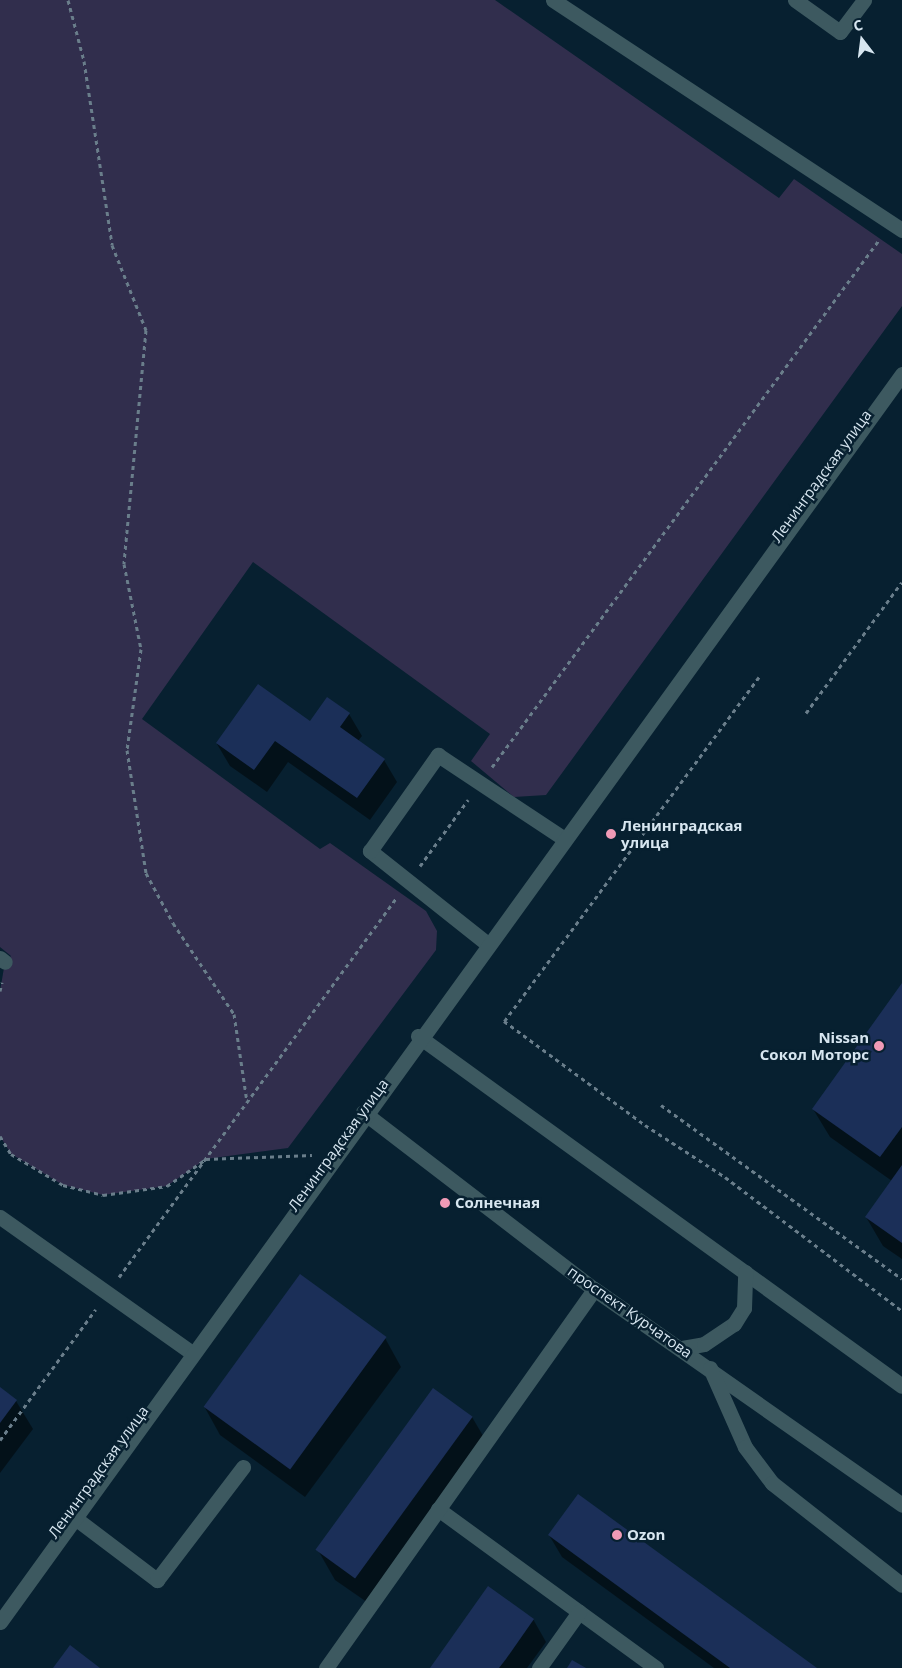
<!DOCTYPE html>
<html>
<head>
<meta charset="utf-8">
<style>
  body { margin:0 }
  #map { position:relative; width:902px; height:1668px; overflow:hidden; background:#072030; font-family:"Open Sans",sans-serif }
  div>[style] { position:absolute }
  .green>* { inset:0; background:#312e4d }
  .shadow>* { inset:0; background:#0007 }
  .building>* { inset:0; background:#1b2f58; transform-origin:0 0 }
  .path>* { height:3px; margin-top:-1.5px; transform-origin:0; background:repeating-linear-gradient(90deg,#6a7e8b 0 4px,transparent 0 8px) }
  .minor>* { height:15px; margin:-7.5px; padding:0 7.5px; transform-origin:7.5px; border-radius:7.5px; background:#3d5960 }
  .dots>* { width:14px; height:14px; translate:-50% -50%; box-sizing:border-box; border:2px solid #072030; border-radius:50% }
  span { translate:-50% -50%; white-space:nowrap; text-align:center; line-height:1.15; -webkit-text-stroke:5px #072030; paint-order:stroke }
  .street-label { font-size:15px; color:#d7e6f0 }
  .poi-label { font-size:15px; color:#d7e6f0; font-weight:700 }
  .left { translate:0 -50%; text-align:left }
  .right { translate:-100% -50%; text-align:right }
  .north { position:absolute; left:837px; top:15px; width:50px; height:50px; -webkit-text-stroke:4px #072030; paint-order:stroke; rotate:345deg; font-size:14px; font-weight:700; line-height:20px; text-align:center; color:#d7e6f0 }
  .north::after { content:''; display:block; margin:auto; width:18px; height:22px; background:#d7e6f0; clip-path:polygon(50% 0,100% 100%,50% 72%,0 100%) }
</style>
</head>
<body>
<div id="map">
  <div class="green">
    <i style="clip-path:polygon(0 0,495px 0,779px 198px,794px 179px,902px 254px,902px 306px,546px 795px,514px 797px,471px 761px,490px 734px,253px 562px,142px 719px,320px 849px,330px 843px,426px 911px,437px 931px,436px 950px,288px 1148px,206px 1159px,167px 1186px,103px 1195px,63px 1185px,11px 1154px,0 1136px,0 991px,5px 962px,11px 956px,0 947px)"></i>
  </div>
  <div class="shadow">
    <i style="clip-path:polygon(327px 698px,349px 714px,362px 736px,358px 741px,384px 760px,397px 782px,370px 820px,288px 762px,267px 792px,230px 766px,217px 744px,310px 723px)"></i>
    <i style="clip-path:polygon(902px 985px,902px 1259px,883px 1246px,866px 1217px,892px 1181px,830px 1137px,813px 1109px)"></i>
    <i style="clip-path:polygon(385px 1338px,401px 1367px,305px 1497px,220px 1435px,204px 1406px)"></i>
    <i style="clip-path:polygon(0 1388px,16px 1401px,33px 1429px,0 1473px)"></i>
    <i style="clip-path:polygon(472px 1417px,489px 1446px,374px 1607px,335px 1580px,319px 1552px)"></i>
    <i style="clip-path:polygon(549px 1535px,815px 1668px,714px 1668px,562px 1557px)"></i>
    <i style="clip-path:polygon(533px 1619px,546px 1642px,527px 1668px,432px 1668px)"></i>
  </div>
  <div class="building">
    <i style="clip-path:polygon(258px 684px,310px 721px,327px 697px,350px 713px,340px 727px,385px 759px,357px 798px,275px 741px,254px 770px,216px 743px)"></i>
    <i style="clip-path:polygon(902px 983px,902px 1127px,880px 1157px,812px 1109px)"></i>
    <i style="clip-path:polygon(902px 1165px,902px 1243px,865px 1217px)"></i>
    <i style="left:300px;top:1274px;width:107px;height:164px;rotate:36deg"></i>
    <i style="clip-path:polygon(0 1387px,17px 1400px,0 1423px)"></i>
    <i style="left:433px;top:1388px;width:49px;height:200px;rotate:36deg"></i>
    <i style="clip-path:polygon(578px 1494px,817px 1668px,730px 1668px,589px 1565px,548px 1535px)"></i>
    <i style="clip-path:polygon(488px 1586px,534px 1619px,506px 1659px,499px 1668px,430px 1668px)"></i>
    <i style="clip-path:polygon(70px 1645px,100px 1668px,53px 1668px)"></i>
    <i style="clip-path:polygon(572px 1660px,586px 1668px,567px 1668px)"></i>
  </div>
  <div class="path">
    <i style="left:68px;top:0;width:63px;rotate:75.3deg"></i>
    <i style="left:84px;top:61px;width:186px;rotate:81.3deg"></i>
    <i style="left:112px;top:245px;width:92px;rotate:68.2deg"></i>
    <i style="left:146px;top:330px;width:235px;rotate:95.4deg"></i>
    <i style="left:124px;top:564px;width:87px;rotate:78.7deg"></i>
    <i style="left:141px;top:649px;width:102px;rotate:97.9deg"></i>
    <i style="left:127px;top:750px;width:124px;rotate:81.2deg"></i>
    <i style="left:146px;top:873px;width:57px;rotate:61.6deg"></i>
    <i style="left:173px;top:923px;width:110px;rotate:56.2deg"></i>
    <i style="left:234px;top:1014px;width:89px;rotate:81.6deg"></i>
    <i style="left:759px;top:677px;width:428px;rotate:126.5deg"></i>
    <i style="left:504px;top:1021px;width:175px;rotate:36.4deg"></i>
    <i style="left:645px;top:1125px;width:95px;rotate:33deg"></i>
    <i style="left:725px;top:1177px;width:222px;rotate:37.1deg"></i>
    <i style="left:806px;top:713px;width:162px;rotate:-53.8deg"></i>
    <i style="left:492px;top:767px;width:654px;rotate:-53.71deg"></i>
    <i style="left:420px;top:866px;width:82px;rotate:-54deg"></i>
    <i style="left:0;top:991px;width:9px;rotate:-77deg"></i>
    <i style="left:661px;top:1105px;width:297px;rotate:35.8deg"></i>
    <i style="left:0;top:1136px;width:21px;rotate:59deg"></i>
    <i style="left:11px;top:1154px;width:61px;rotate:30.8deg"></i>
    <i style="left:63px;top:1185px;width:41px;rotate:14deg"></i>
    <i style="left:103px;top:1195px;width:65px;rotate:-8deg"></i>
    <i style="left:167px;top:1186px;width:47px;rotate:-34.7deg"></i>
    <i style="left:206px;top:1159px;width:106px;rotate:-2.2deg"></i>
    <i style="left:119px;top:1277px;width:471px;rotate:-53.8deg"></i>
    <i style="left:0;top:1440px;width:162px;rotate:-53.8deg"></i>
  </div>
  <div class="minor">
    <i style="left:553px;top:0;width:418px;rotate:33.4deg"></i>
    <i style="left:795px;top:0;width:55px;rotate:35.4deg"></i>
    <i style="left:840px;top:32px;width:40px;rotate:-53deg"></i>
    <i style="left:485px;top:942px;width:147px;rotate:-141.6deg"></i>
    <i style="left:370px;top:851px;width:118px;rotate:-54.7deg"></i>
    <i style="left:438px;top:755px;width:146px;rotate:33.6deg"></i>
    <i style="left:0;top:958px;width:6px;rotate:39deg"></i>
    <i style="left:418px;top:1036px;width:597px;rotate:35.87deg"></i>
    <i style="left:363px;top:1112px;width:291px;rotate:37.5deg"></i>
    <i style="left:594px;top:1289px;width:376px;rotate:35deg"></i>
    <i style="left:0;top:1217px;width:230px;rotate:35.3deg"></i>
    <i style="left:682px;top:1348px;width:22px;rotate:-10deg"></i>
    <i style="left:704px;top:1344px;width:36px;rotate:-34deg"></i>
    <i style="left:734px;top:1324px;width:19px;rotate:-58deg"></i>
    <i style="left:744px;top:1308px;width:36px;rotate:-88deg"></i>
    <i style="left:710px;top:1368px;width:86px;rotate:66.1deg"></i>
    <i style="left:745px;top:1447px;width:45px;rotate:53.1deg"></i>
    <i style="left:772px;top:1483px;width:165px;rotate:38.1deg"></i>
    <i style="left:438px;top:1509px;width:270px;rotate:36.1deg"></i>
    <i style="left:75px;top:1518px;width:103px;rotate:37.1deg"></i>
    <i style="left:157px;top:1580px;width:142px;rotate:-52.7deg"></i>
    <i style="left:0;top:1622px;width:1540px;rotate:-54.14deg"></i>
    <i style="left:326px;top:1668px;width:464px;rotate:-54.7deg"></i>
    <i style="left:539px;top:1668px;width:69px;rotate:-54.5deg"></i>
  </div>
  <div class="dots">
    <i style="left:611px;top:834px;background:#f09ab6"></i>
    <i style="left:879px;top:1046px;background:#f09ab6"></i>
    <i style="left:445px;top:1203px;background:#f09ab6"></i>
    <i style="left:617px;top:1535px;background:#f09ab6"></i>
  </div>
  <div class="street-label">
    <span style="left:821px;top:476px;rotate:-54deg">Ленинградская улица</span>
    <span style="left:338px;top:1145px;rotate:-54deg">Ленинградская улица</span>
    <span style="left:630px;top:1312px;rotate:35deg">проспект Курчатова</span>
    <span style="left:98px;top:1472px;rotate:-54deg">Ленинградская улица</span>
  </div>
  <div class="poi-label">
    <span class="left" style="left:621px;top:834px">Ленинградская<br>улица</span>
    <span class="right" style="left:869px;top:1046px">Nissan<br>Сокол Моторс</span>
    <span class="left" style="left:455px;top:1203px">Солнечная</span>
    <span class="left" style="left:627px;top:1535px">Ozon</span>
  </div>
  <div class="north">С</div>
</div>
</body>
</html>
